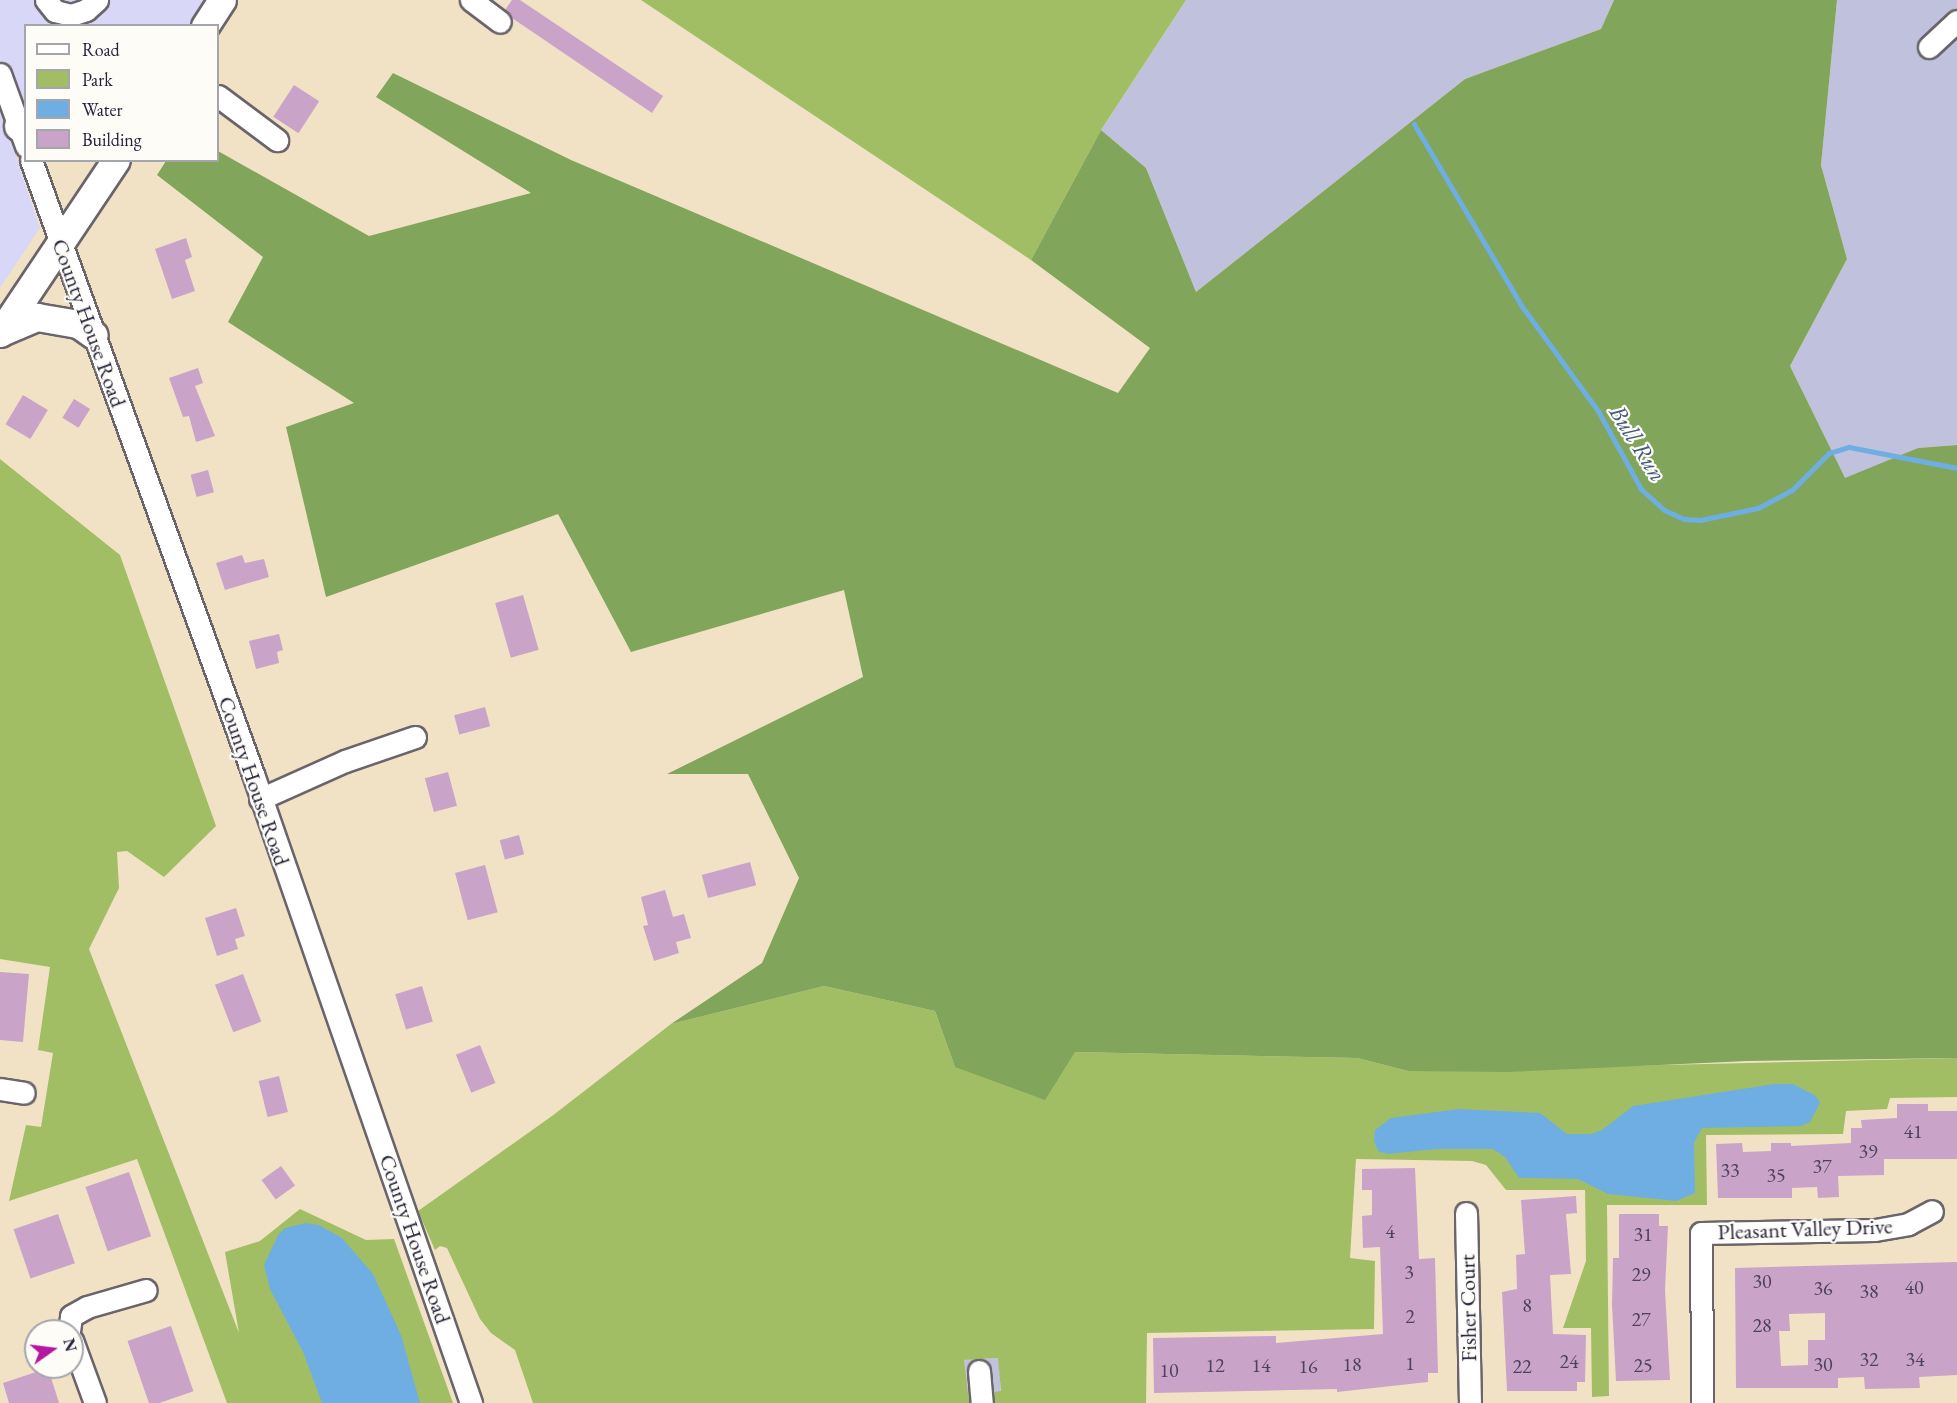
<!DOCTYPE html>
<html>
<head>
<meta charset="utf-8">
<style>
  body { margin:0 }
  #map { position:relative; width:1957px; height:1403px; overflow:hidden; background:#f1e2c5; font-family:"EB Garamond",serif }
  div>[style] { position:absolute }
  .built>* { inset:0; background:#d9d7f8 }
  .industrial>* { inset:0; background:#c0c2dd; transform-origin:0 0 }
  .green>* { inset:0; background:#a2be65 }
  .forest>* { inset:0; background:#81a55a }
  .water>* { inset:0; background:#6faee2 }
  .stream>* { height:5px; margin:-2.5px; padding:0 2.5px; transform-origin:2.5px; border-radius:2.5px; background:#6faee2 }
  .building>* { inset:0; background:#caa3c8; transform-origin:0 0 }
  .roads { filter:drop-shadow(2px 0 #6a656b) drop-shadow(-2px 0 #6a656b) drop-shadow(0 2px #6a656b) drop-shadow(0 -2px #6a656b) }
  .minor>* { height:21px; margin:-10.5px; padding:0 10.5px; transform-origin:10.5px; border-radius:10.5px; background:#fff }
  .major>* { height:27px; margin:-13.5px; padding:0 13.5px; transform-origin:13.5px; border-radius:13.5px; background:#fff }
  span { translate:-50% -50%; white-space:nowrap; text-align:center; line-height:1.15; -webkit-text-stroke:4.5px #fdfcf7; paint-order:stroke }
  .number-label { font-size:20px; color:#4c425e }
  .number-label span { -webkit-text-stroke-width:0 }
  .street-label { font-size:22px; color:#22223b }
  .water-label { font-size:24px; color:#415a7e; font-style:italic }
  .legend { position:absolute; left:24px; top:24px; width:195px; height:138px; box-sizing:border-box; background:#fdfcf7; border:2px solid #a5a5ac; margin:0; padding:8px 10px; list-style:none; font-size:18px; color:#22223b }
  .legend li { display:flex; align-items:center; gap:12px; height:30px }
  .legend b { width:30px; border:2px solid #a5a5ac }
  .north { position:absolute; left:24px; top:1319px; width:60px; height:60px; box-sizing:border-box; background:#fdfcf7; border:2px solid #a5a5ac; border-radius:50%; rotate:76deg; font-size:16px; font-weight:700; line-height:24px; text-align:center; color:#22223b }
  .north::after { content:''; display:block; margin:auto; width:21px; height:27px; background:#b5179e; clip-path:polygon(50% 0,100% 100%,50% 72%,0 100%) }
</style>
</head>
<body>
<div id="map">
  <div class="built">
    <i style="clip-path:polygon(0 0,222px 0,205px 25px,26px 26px,25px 132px,0 74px)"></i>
    <i style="clip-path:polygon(0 108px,40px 228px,0 288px)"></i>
  </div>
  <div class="industrial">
    <i style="clip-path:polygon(1186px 0,1614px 0,1601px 29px,1465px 79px,1196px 292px,1146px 168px,1101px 130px)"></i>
    <i style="clip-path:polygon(1837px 0,1957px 0,1957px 445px,1918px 448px,1845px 479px,1790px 366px,1847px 259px,1821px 165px)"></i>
    <i style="left:999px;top:1358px;width:34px;height:35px;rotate:87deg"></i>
  </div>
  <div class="green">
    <i style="clip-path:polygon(641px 0,1186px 0,1101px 130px,1031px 260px)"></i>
    <i style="clip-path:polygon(0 459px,120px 555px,216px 826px,164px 877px,127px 851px,117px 852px,119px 888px,89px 949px,239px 1333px,225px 1252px,260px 1241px,300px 1209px,366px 1240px,394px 1239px,453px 1403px,227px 1403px,137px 1159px,9px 1201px,26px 1125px,41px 1127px,53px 1053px,38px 1050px,50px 967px,0 959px)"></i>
    <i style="clip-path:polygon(824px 986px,935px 1011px,955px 1067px,1075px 1052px,1357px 1058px,1408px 1071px,1957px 1058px,1957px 1097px,1890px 1098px,1887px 1109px,1846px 1111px,1843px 1134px,1706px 1135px,1707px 1205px,1607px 1205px,1609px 1396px,1592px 1397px,1591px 1328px,1563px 1328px,1586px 1261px,1585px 1190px,1506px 1190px,1486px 1165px,1472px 1161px,1356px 1159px,1350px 1258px,1375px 1261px,1374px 1329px,1147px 1333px,1146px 1403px,987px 1403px,987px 1393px,1001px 1391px,998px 1358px,964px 1360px,968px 1394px,976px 1393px,977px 1403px,533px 1403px,515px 1350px,491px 1333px,480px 1319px,447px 1248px,440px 1246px,435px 1250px,418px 1211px,552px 1116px,671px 1024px)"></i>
  </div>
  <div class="forest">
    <i style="clip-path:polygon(1614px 0,1837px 0,1821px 165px,1847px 259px,1790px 366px,1845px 478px,1918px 448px,1957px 445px,1957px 1058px,1747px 1061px,1507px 1072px,1408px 1071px,1357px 1058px,1075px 1052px,1045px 1100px,955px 1067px,935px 1011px,824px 986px,671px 1024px,762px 963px,799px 878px,748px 774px,667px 774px,863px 677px,844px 590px,631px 652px,558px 514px,326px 597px,286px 427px,354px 403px,228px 322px,263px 257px,157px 175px,166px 161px,218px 160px,218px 151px,369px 236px,531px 193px,376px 97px,393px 73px,571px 160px,1118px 393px,1150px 348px,1031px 260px,1101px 130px,1146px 168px,1196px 292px,1465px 79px,1601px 29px)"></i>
  </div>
  <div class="water">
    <i style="clip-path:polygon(1774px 1084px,1793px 1084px,1816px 1096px,1820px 1103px,1810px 1122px,1801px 1126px,1702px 1128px,1694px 1143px,1695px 1193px,1676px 1201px,1608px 1194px,1578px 1179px,1519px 1178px,1505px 1157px,1493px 1149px,1437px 1149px,1387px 1154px,1378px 1151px,1374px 1141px,1375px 1130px,1391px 1118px,1459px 1109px,1540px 1113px,1567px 1134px,1591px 1134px,1602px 1130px,1633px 1106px)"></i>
    <i style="clip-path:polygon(306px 1223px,319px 1225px,342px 1238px,373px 1274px,401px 1335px,420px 1403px,322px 1403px,303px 1352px,270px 1289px,264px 1265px,278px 1235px,285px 1228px)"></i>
  </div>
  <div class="stream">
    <i style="left:1414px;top:124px;width:210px;rotate:59.4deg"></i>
    <i style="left:1521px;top:305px;width:131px;rotate:54deg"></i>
    <i style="left:1598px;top:411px;width:89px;rotate:61.1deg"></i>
    <i style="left:1641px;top:489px;width:31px;rotate:42deg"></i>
    <i style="left:1664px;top:510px;width:22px;rotate:24deg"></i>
    <i style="left:1684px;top:519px;width:16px;rotate:4deg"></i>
    <i style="left:1700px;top:520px;width:59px;rotate:-11.7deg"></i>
    <i style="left:1758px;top:508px;width:38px;rotate:-28deg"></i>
    <i style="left:1792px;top:490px;width:52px;rotate:-45deg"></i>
    <i style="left:1829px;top:453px;width:21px;rotate:-17deg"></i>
    <i style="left:1849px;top:447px;width:110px;rotate:11deg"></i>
  </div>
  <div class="building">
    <i style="clip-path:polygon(512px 0,520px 0,663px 96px,652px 113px,512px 18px,505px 10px)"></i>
    <i style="left:294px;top:85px;width:30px;height:38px;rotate:33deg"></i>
    <i style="clip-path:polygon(186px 238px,192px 257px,185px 260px,195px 291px,172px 299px,155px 249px)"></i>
    <i style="clip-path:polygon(198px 368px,203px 383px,195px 386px,215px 436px,196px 442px,189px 416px,183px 417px,169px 378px)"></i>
    <i style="left:23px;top:395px;width:29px;height:34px;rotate:31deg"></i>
    <i style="left:74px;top:399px;width:19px;height:22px;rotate:32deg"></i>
    <i style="left:208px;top:470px;width:23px;height:18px;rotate:75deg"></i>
    <i style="clip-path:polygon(242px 555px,245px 563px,264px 559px,269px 577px,225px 590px,216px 563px)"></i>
    <i style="left:523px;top:595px;width:57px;height:29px;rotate:74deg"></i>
    <i style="clip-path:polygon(279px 634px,283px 650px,277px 652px,279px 663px,256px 669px,249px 641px)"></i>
    <i style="left:485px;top:707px;width:20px;height:32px;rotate:75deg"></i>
    <i style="left:448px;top:772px;width:35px;height:24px;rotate:75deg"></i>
    <i style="left:519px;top:835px;width:20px;height:20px;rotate:75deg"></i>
    <i style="left:750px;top:862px;width:24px;height:50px;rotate:75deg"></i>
    <i style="left:485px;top:865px;width:49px;height:31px;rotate:75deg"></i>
    <i style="clip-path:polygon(665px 890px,673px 917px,684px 914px,691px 938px,676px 942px,679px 953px,654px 961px,643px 926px,648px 925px,641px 897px)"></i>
    <i style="clip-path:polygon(236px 908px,245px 936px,235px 939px,238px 949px,217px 956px,205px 918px)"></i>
    <i style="clip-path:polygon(0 972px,29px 974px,23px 1042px,0 1040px)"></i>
    <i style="left:243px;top:974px;width:51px;height:30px;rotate:69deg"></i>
    <i style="left:422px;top:986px;width:37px;height:28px;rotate:73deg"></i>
    <i style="left:480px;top:1045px;width:41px;height:26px;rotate:68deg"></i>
    <i style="left:279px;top:1076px;width:37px;height:21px;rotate:76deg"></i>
    <i style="clip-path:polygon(1897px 1104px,1928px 1104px,1928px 1111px,1957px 1111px,1957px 1159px,1884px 1159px,1884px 1175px,1838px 1176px,1839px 1197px,1818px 1198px,1817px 1187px,1792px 1188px,1792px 1198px,1718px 1198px,1716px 1144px,1742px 1143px,1743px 1152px,1771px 1151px,1771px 1143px,1791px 1143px,1791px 1146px,1851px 1143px,1851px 1128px,1862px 1128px,1861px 1120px,1897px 1118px)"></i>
    <i style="left:281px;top:1166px;width:24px;height:24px;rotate:54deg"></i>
    <i style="clip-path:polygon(1415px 1168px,1419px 1259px,1435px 1258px,1438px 1373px,1428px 1373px,1428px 1382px,1337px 1392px,1337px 1389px,1154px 1393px,1153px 1338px,1276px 1336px,1276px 1343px,1383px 1334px,1380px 1247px,1363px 1248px,1362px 1216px,1372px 1215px,1372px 1190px,1362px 1190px,1362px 1169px)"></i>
    <i style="left:129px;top:1172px;width:68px;height:46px;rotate:71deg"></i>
    <i style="clip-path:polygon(1576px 1196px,1577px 1213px,1566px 1214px,1571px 1274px,1550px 1275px,1553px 1334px,1586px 1335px,1585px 1382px,1577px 1382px,1577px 1391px,1507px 1391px,1502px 1292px,1517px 1289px,1516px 1255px,1525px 1254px,1521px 1200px)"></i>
    <i style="left:58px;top:1214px;width:52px;height:47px;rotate:71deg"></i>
    <i style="clip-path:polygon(1619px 1214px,1659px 1214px,1659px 1226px,1668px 1226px,1665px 1290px,1670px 1380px,1616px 1381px,1612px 1305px,1613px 1258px,1619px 1258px)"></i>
    <i style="clip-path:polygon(evenodd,1957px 1262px,1957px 1375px,1919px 1377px,1920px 1388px,1865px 1389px,1864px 1377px,1838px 1378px,1838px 1388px,1736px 1388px,1735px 1268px,1957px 1262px,1825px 1313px,1825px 1340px,1808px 1340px,1808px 1365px,1781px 1366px,1779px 1331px,1790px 1331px,1789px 1314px,1825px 1313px)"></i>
    <i style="left:171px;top:1326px;width:69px;height:46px;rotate:71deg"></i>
    <i style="clip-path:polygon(48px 1368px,59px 1403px,9px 1403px,3px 1383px)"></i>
  </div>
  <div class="roads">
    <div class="minor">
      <i style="left:46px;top:0;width:14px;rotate:51deg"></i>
      <i style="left:55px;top:11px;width:16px;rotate:14deg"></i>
      <i style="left:71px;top:15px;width:16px;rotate:-18deg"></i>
      <i style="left:86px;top:10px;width:15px;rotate:-42deg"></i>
      <i style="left:471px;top:0;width:36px;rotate:37deg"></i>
      <i style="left:1929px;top:47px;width:38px;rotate:-43deg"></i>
      <i style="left:0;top:74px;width:77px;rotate:70.1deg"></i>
      <i style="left:218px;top:96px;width:74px;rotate:36.7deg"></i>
      <i style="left:31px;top:160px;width:653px;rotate:70.12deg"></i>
      <i style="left:253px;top:774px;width:666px;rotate:70.88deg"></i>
      <i style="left:260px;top:799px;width:93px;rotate:-24.1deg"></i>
      <i style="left:345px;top:761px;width:74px;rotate:-18.9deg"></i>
      <i style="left:0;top:1089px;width:24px;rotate:9deg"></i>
      <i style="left:1466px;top:1213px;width:190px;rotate:88.8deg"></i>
      <i style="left:69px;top:1331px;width:15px;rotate:-82deg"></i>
      <i style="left:71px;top:1316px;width:18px;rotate:-29deg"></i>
      <i style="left:87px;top:1307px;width:61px;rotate:-16.1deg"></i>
      <i style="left:72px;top:1340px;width:67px;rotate:69.9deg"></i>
      <i style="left:979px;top:1371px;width:32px;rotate:85deg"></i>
      <i style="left:1702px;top:1403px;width:170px;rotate:-90.3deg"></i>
      <i style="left:1701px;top:1233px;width:174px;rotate:-1deg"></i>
      <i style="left:1875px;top:1230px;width:34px;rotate:-10deg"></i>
      <i style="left:1908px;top:1224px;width:27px;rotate:-28deg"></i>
    </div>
    <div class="major">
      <i style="left:205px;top:26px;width:31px;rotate:-57deg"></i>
      <i style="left:18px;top:126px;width:10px;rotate:37deg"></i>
      <i style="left:1px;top:332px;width:39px;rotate:-23deg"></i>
      <i style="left:37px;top:317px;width:42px;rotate:9.7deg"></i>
      <i style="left:78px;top:324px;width:19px;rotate:35deg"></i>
      <i style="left:0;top:333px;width:208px;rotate:-56.2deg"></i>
    </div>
  </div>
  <div class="number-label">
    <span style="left:1913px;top:1131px">41</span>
    <span style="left:1868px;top:1151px">39</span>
    <span style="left:1822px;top:1166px">37</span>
    <span style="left:1730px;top:1170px">33</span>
    <span style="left:1776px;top:1175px">35</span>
    <span style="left:1390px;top:1231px">4</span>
    <span style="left:1643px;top:1234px">31</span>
    <span style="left:1409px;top:1272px">3</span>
    <span style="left:1641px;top:1274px">29</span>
    <span style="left:1762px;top:1281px">30</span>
    <span style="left:1914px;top:1287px">40</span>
    <span style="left:1823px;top:1288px">36</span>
    <span style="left:1869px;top:1291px">38</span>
    <span style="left:1527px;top:1305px">8</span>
    <span style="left:1410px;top:1316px">2</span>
    <span style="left:1641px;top:1319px">27</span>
    <span style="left:1762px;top:1325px">28</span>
    <span style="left:1869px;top:1359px">32</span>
    <span style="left:1915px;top:1359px">34</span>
    <span style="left:1569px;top:1361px">24</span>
    <span style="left:1410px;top:1363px">1</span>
    <span style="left:1352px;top:1364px">18</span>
    <span style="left:1823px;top:1364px">30</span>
    <span style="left:1215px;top:1365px">12</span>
    <span style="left:1261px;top:1365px">14</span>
    <span style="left:1643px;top:1365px">25</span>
    <span style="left:1308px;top:1366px">16</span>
    <span style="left:1522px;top:1366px">22</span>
    <span style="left:1169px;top:1370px">10</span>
  </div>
  <div class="street-label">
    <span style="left:89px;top:323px;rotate:70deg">County House Road</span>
    <span style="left:254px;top:781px;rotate:71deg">County House Road</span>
    <span style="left:1805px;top:1229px;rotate:-2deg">Pleasant Valley Drive</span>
    <span style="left:415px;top:1239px;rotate:71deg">County House Road</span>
    <span style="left:1468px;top:1308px;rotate:-91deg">Fisher Court</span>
  </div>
  <div class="water-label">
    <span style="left:1638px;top:443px;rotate:58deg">Bull Run</span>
  </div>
  <ul class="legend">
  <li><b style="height:8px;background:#fff"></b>Road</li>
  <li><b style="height:16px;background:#a2be65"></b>Park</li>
  <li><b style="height:16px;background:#6faee2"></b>Water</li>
  <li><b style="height:16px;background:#caa3c8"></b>Building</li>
  </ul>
  <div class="north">N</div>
</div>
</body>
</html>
